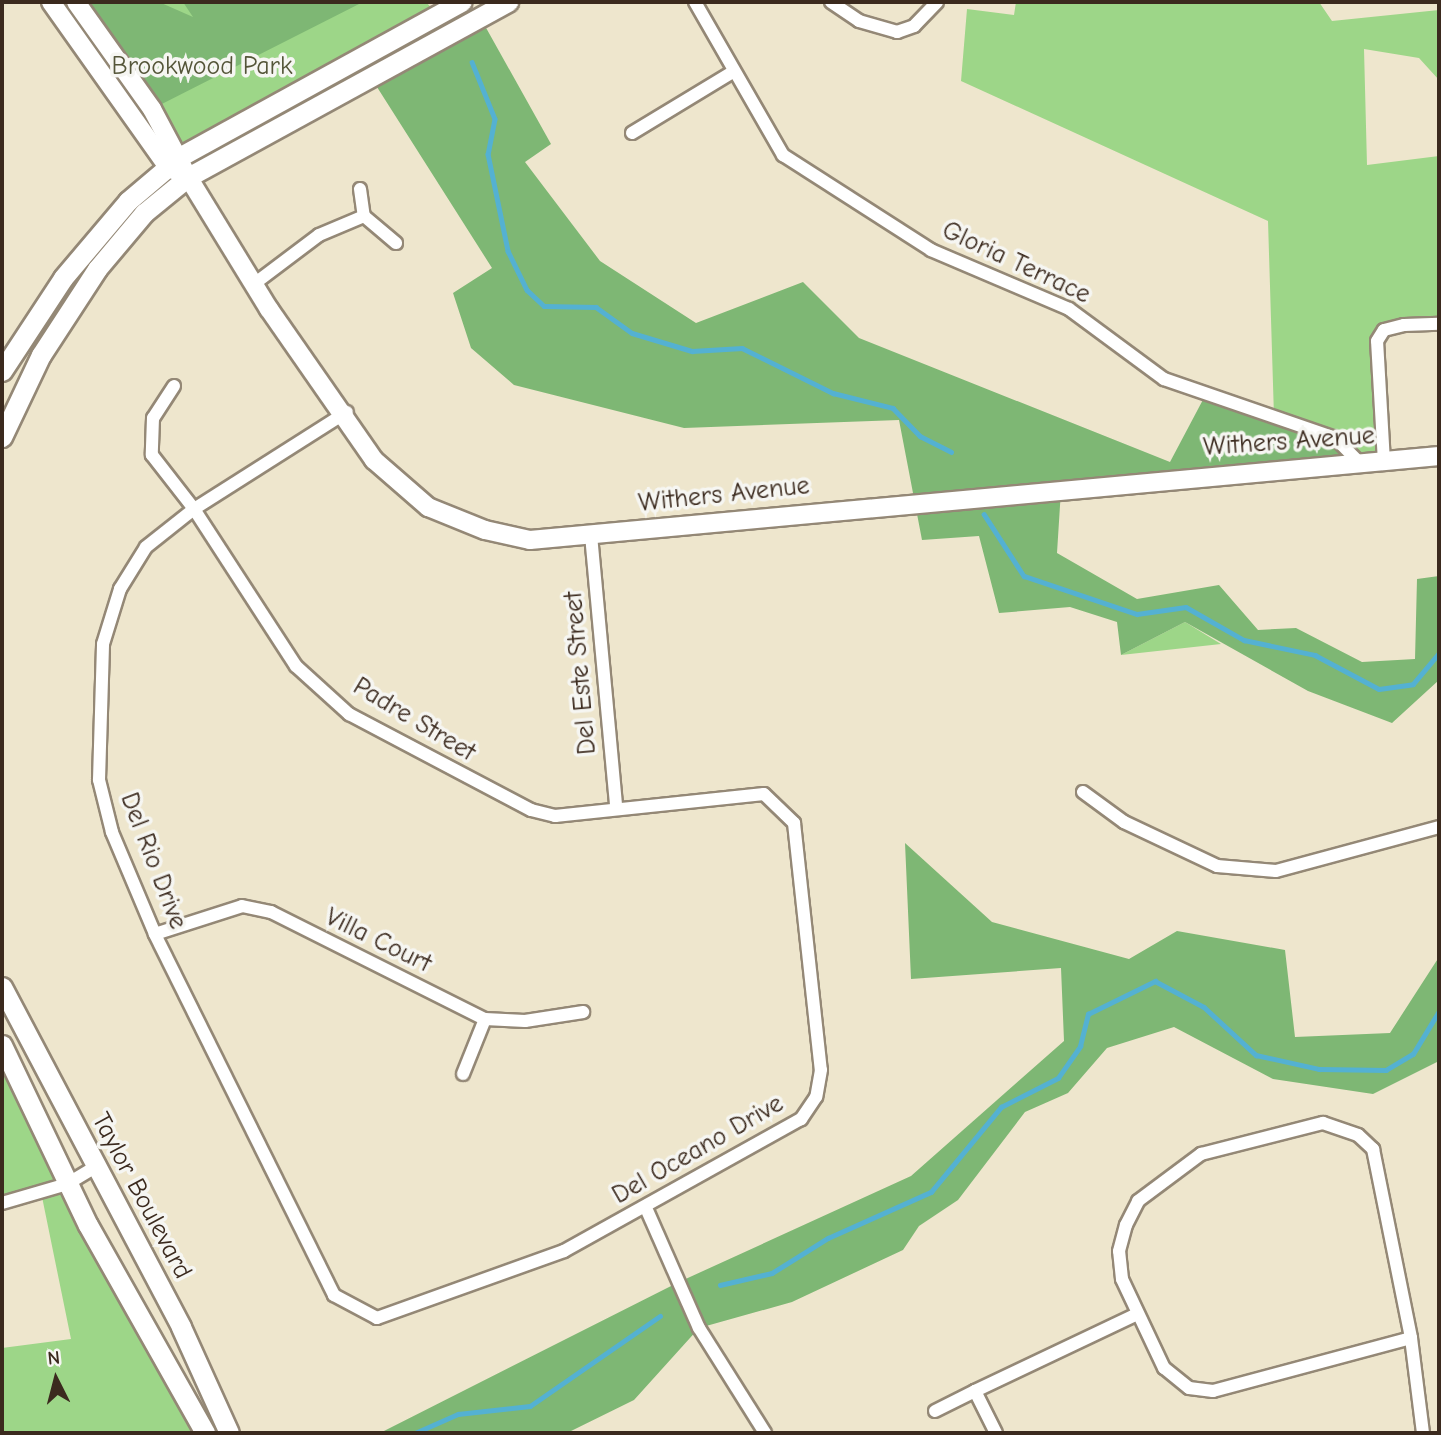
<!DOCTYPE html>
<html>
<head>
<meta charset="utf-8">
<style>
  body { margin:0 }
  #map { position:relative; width:1441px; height:1435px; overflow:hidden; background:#eee6cd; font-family:"Comic Neue",sans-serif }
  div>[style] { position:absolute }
  .green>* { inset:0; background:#9dd688 }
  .forest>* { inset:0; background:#7eb774 }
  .stream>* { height:4.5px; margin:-2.25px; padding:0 2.25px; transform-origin:2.25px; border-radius:2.25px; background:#54b1d2 }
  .roads { filter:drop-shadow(2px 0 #948876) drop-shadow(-2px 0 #948876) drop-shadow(0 2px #948876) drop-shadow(0 -2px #948876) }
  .street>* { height:12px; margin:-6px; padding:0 6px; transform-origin:6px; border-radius:6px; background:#fff }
  .secondary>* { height:18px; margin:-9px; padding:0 9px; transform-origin:9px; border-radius:9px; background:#fff }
  .primary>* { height:19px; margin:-9.5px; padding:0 9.5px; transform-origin:9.5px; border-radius:9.5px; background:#fff }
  span { translate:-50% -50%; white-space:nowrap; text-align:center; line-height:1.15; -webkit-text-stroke:7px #f6f6f2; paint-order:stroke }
  .park-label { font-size:26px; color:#545538 }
  .street-label { font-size:26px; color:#3b2a1e }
  .frame { position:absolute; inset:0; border:4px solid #3b2a1e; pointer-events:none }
  .north { position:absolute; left:21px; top:1344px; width:70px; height:70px; -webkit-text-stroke:5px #f6f6f2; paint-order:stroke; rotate:354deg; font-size:19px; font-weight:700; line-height:28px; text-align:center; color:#3b2a1e }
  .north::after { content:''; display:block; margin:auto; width:24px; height:32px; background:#3b2a1e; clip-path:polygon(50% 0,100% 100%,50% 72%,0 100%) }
</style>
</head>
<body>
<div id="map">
  <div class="green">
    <i style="clip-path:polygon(76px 2px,426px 2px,437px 14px,181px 156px)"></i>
    <i style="clip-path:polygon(1016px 2px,1319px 2px,1332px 21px,1439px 10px,1439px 80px,1419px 58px,1364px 49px,1367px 165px,1439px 156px,1439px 316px,1434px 324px,1404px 325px,1377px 340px,1384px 462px,1357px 460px,1274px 417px,1268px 221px,961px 81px,967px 9px,1014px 15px)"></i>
    <i style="clip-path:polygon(1185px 622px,1221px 644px,1121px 655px)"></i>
    <i style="clip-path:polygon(2px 1045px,205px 1433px,2px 1433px,2px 1348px,71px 1339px,41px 1192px,2px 1203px)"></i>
  </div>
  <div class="forest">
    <i style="clip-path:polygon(76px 2px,159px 2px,193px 17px,183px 2px,363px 2px,152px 109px)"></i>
    <i style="clip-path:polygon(480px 17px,551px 144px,525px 162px,600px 261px,696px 323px,803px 282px,859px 338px,1170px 462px,1206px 394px,1335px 438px,1357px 460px,1061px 490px,1057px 553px,1137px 599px,1219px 585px,1258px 630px,1296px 628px,1362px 662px,1415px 659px,1417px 579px,1439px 576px,1439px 680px,1392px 723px,1308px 691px,1185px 622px,1121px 655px,1117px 622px,1070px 607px,999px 613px,979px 536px,922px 540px,899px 420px,684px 428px,514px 385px,471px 348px,453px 293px,492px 268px,370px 76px)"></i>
    <i style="clip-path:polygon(905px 843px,992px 922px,1129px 959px,1177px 931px,1285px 950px,1295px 1037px,1390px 1033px,1439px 957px,1439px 1061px,1373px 1094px,1273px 1079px,1174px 1027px,1107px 1048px,1068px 1093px,1025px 1112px,958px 1200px,919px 1226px,903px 1250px,792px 1302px,699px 1328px,634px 1400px,567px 1433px,380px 1433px,679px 1282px,911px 1176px,1064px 1041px,1061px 968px,911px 979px)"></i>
  </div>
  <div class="stream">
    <i style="left:472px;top:62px;width:61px;rotate:68deg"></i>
    <i style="left:495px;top:119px;width:36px;rotate:101deg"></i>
    <i style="left:488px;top:154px;width:99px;rotate:78.3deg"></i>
    <i style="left:508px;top:251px;width:43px;rotate:64deg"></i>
    <i style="left:527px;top:290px;width:23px;rotate:43deg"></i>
    <i style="left:544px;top:306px;width:52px;rotate:1.1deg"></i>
    <i style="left:596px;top:307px;width:44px;rotate:35.8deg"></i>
    <i style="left:632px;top:333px;width:63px;rotate:16.7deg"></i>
    <i style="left:692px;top:351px;width:50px;rotate:-3.4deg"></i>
    <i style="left:742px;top:348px;width:102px;rotate:26.3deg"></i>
    <i style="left:833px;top:393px;width:62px;rotate:14deg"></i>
    <i style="left:893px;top:408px;width:39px;rotate:46deg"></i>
    <i style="left:920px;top:436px;width:35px;rotate:27deg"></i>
    <i style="left:984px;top:514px;width:74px;rotate:57.2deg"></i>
    <i style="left:1024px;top:576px;width:119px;rotate:18.6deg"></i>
    <i style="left:1137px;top:614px;width:49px;rotate:-8.1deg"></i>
    <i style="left:1186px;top:607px;width:67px;rotate:29.6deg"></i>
    <i style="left:1244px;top:640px;width:73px;rotate:11.9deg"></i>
    <i style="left:1315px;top:655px;width:72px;rotate:28deg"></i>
    <i style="left:1379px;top:689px;width:34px;rotate:-8deg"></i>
    <i style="left:1413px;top:684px;width:40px;rotate:-50deg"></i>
    <i style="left:720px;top:1285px;width:53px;rotate:-13deg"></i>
    <i style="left:772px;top:1273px;width:66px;rotate:-32deg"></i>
    <i style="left:828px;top:1238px;width:113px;rotate:-24.1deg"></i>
    <i style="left:931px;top:1192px;width:110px;rotate:-50.5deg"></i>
    <i style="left:1001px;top:1107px;width:64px;rotate:-27deg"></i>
    <i style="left:1058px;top:1078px;width:39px;rotate:-55deg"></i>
    <i style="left:1080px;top:1046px;width:33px;rotate:-76deg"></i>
    <i style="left:1088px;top:1014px;width:75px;rotate:-26.2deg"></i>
    <i style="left:1155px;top:981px;width:55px;rotate:28deg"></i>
    <i style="left:1204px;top:1007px;width:71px;rotate:42.7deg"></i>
    <i style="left:1256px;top:1055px;width:65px;rotate:12.5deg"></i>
    <i style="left:1319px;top:1069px;width:67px;rotate:0.9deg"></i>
    <i style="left:1386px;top:1070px;width:31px;rotate:-31deg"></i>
    <i style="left:1413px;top:1054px;width:50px;rotate:-58.8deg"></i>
    <i style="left:415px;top:1433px;width:47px;rotate:-23.8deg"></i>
    <i style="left:458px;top:1414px;width:72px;rotate:-6.3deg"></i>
    <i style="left:530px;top:1406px;width:158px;rotate:-34.7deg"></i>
  </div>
  <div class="roads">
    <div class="street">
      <i style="left:695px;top:2px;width:177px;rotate:60.1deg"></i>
      <i style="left:783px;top:155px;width:176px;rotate:32.7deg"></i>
      <i style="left:931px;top:250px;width:150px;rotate:23.1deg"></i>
      <i style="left:1069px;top:309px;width:118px;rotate:36.4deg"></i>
      <i style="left:1164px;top:379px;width:181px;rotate:19deg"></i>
      <i style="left:1335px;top:438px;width:31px;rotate:45deg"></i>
      <i style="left:831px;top:2px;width:34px;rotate:34deg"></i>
      <i style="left:859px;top:21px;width:40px;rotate:16deg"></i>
      <i style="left:897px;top:32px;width:18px;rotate:-19deg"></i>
      <i style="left:914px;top:26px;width:33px;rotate:-46deg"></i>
      <i style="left:632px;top:133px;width:116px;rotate:-31.2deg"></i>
      <i style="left:360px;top:189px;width:27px;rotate:82deg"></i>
      <i style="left:364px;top:216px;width:42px;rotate:40.2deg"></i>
      <i style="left:254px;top:284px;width:81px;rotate:-37deg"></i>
      <i style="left:319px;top:235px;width:49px;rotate:-22.9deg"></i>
      <i style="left:174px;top:386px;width:38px;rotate:123deg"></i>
      <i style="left:153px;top:418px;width:37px;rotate:92deg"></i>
      <i style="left:152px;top:455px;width:68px;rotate:52.1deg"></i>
      <i style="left:194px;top:509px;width:187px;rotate:57deg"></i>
      <i style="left:296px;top:666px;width:72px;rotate:42.2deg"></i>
      <i style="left:349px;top:714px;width:206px;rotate:27.8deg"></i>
      <i style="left:531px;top:810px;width:25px;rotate:14deg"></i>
      <i style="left:555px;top:816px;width:210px;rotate:-6deg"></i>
      <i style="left:764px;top:794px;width:42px;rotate:44deg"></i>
      <i style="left:794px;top:823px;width:248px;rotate:83.8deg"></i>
      <i style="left:821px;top:1070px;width:27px;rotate:100deg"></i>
      <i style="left:816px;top:1097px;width:27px;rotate:124deg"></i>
      <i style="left:801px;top:1119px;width:271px;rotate:150.9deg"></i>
      <i style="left:564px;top:1251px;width:199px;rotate:160.3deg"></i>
      <i style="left:377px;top:1318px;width:49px;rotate:-151.9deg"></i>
      <i style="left:334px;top:1295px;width:403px;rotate:-116.4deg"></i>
      <i style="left:155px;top:934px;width:111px;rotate:-112.9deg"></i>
      <i style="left:112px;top:832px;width:54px;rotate:-104deg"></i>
      <i style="left:99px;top:780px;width:136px;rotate:-88.3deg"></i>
      <i style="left:103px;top:644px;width:58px;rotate:-72.8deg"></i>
      <i style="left:120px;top:589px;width:49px;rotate:-58.2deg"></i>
      <i style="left:146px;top:547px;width:61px;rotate:-38.4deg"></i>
      <i style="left:194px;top:509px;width:181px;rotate:-32.4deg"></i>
      <i style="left:1384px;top:462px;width:121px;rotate:-93.3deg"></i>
      <i style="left:1377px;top:341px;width:13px;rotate:-58deg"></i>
      <i style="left:1384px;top:330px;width:21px;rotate:-14deg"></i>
      <i style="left:1404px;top:325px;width:35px;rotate:-2deg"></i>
      <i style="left:591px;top:535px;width:273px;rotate:84.7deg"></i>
      <i style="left:1083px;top:792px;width:51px;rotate:36.2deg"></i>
      <i style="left:1124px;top:822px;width:103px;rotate:25.3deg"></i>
      <i style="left:1217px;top:866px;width:59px;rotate:4.8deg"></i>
      <i style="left:1276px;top:871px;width:169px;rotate:-15.1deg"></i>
      <i style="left:155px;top:934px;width:91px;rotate:-17.8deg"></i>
      <i style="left:242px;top:906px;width:30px;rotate:12deg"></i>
      <i style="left:271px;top:912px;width:239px;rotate:26.6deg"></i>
      <i style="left:485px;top:1019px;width:40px;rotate:2.9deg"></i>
      <i style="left:525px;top:1021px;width:59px;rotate:-8.8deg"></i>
      <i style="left:463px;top:1074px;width:59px;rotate:-68.2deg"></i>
      <i style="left:2px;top:1203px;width:68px;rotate:-16.3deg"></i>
      <i style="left:67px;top:1184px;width:33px;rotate:-31deg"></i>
      <i style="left:646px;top:1208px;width:131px;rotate:66.2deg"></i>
      <i style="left:699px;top:1328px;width:124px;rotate:57.8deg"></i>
      <i style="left:1411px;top:1338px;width:205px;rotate:165deg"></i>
      <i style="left:1213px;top:1391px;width:24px;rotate:-173deg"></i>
      <i style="left:1189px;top:1388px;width:32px;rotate:-141deg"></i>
      <i style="left:1164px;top:1368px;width:98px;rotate:-115.3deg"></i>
      <i style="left:1122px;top:1279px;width:28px;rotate:-96deg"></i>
      <i style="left:1119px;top:1251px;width:27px;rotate:-75deg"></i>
      <i style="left:1126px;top:1225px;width:27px;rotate:-63deg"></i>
      <i style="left:1138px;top:1201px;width:79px;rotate:-36.7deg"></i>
      <i style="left:1201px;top:1154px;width:126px;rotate:-14.3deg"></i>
      <i style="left:1323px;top:1123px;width:37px;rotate:19deg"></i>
      <i style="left:1358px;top:1135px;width:21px;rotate:43deg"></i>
      <i style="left:1373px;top:1149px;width:193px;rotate:78.6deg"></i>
      <i style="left:1411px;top:1338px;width:96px;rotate:82.8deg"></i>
      <i style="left:935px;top:1411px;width:45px;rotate:-26.6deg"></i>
      <i style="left:996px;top:1433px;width:47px;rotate:-116.6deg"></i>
      <i style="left:975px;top:1391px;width:179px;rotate:-25.4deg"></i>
    </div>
    <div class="secondary">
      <i style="left:51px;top:2px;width:202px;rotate:54.7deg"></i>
      <i style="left:168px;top:167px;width:22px;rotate:27deg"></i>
      <i style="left:188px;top:177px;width:77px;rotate:-117.9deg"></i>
      <i style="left:152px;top:109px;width:131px;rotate:-125.4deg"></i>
      <i style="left:188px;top:177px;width:155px;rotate:58.5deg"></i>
      <i style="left:269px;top:309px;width:184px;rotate:55.2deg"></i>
      <i style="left:374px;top:460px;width:72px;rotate:41deg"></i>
      <i style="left:428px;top:507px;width:61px;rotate:22deg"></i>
      <i style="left:485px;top:530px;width:46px;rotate:12.5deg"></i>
      <i style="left:530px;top:540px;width:913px;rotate:-5.28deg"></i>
    </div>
    <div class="primary">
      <i style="left:2px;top:371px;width:111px;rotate:-56.7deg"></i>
      <i style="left:63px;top:278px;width:101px;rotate:-49.8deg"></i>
      <i style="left:128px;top:201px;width:70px;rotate:-40.3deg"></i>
      <i style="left:181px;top:156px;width:320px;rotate:-28.8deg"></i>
      <i style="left:2px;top:437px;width:91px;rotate:-64.6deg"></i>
      <i style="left:41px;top:355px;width:103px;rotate:-56.9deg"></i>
      <i style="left:97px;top:269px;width:73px;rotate:-50deg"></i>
      <i style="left:144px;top:213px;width:57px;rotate:-39.3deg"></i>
      <i style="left:188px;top:177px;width:365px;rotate:-28.7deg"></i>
      <i style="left:2px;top:987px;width:384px;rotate:62.2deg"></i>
      <i style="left:181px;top:1327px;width:116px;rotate:65.6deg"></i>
      <i style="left:2px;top:1045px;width:199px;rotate:64.5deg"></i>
      <i style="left:88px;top:1225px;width:239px;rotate:60.6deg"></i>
    </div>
  </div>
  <div class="park-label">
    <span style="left:202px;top:67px">Brookwood Park</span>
  </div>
  <div class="street-label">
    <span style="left:1016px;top:263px;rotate:25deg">Gloria Terrace</span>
    <span style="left:1289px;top:442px;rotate:-4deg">Withers Avenue</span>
    <span style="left:724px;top:495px;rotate:-6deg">Withers Avenue</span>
    <span style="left:581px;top:673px;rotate:-95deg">Del Este Street</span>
    <span style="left:414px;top:720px;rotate:31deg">Padre Street</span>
    <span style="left:153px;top:861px;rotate:69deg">Del Rio Drive</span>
    <span style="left:378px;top:941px;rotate:26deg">Villa Court</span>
    <span style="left:698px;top:1150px;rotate:-30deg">Del Oceano Drive</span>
    <span style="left:141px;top:1196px;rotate:62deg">Taylor Boulevard</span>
  </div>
  <div class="frame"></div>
  <div class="north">N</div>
</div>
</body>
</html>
